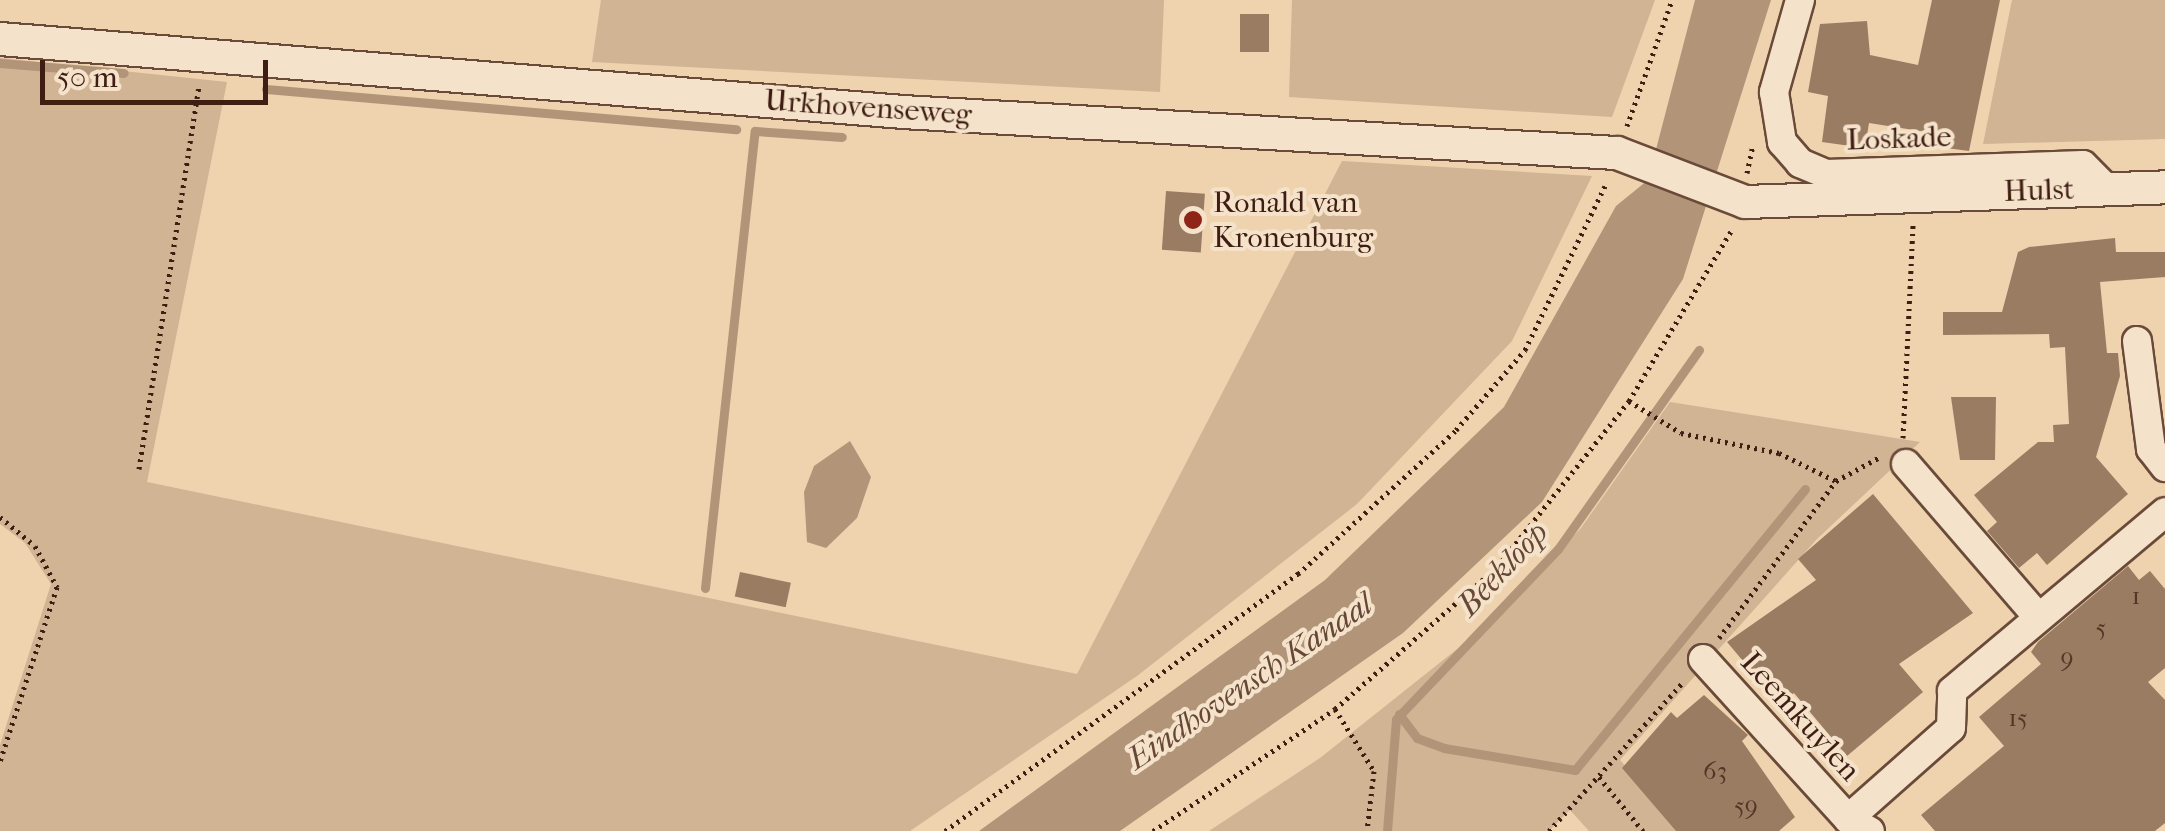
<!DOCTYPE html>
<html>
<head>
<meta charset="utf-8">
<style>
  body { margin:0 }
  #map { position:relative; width:2165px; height:831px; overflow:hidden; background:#eed3ae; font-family:"IM FELL French Canon",serif }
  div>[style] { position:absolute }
  .green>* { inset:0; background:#d0b493 }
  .water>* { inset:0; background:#b29579 }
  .stream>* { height:9px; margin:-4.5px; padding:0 4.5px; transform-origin:4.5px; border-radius:4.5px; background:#b29579 }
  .building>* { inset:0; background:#9a7c63; transform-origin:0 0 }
  .path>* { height:5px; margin-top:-2.5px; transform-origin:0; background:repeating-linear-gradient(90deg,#3e1d12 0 2.5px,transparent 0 7.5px) }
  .roads { filter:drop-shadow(2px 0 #6a4a39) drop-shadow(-2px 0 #6a4a39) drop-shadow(0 2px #6a4a39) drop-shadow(0 -2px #6a4a39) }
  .minor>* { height:28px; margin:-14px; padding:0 14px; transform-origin:14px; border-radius:14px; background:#f4e2ca }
  .tertiary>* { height:32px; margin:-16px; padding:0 16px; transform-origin:16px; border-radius:16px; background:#f4e2ca }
  .dots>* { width:28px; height:28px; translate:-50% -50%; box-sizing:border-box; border:5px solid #f4e2ca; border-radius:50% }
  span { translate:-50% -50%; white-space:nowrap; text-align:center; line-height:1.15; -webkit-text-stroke:8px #f4e2ca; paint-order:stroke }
  .number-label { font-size:25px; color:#553526 }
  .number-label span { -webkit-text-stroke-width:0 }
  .street-label { font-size:30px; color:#3e1d12 }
  .poi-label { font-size:30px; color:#3e1d12 }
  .left { translate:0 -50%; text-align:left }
  .water-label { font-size:32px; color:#674736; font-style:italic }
  .scale { position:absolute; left:40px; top:60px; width:228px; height:45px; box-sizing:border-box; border:5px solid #3e1d12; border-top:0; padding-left:12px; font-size:30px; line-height:35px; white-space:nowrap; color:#3e1d12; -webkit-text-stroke:8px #f4e2ca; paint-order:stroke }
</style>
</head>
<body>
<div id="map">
  <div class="green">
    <i style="clip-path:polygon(601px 0,1164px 0,1160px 92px,592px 62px)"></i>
    <i style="clip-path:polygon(1292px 0,1655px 0,1612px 117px,1289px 97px)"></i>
    <i style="clip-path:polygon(2012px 0,2165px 0,2165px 139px,1983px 144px)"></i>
    <i style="clip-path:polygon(0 58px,227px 82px,147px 482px,1077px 674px,1342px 161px,1592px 176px,1512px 341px,1357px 504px,1137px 676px,910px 831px,0 831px,0 745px,51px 584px,25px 543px,0 524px)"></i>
    <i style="clip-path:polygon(1670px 402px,1920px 442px,1816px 540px,1620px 760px,1684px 831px,1589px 831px,1570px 810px,1549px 831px,1209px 831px,1320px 758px,1481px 630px,1581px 528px)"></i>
  </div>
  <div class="water">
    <i style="clip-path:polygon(1695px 0,1771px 0,1683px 279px,1542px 502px,1403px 633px,1120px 831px,979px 831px,1325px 580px,1504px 407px,1616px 206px,1648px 180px)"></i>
    <i style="clip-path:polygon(850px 441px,871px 477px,857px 518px,826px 548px,807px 542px,804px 492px,814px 466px)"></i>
  </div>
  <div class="stream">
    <i style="left:0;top:63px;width:124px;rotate:4.6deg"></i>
    <i style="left:266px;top:89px;width:472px;rotate:4.9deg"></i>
    <i style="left:705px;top:588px;width:460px;rotate:-83.8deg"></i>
    <i style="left:755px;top:131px;width:87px;rotate:3.9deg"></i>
    <i style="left:1399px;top:714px;width:30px;rotate:53deg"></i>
    <i style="left:1417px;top:738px;width:29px;rotate:20deg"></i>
    <i style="left:1444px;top:748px;width:133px;rotate:9.5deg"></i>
    <i style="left:1575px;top:770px;width:363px;rotate:-50.7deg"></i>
    <i style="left:1387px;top:831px;width:112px;rotate:-85.4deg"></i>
    <i style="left:1396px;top:719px;width:235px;rotate:-46.4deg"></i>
    <i style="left:1558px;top:549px;width:244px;rotate:-54.7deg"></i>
  </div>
  <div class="building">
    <i style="clip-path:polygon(1932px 0,2000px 0,1969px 151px,1931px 146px,1933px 133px,1869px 123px,1865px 148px,1822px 142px,1828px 96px,1808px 92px,1820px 24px,1867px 21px,1870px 55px,1918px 65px)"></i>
    <i style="left:1240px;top:14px;width:29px;height:38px"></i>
    <i style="left:1166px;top:191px;width:39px;height:59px;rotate:4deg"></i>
    <i style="clip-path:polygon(2115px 238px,2116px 252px,2165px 252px,2165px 277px,2100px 282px,2107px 353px,2118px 353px,2120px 376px,2096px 457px,2128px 494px,2047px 565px,2037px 553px,2019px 568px,1987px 531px,1997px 522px,1974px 495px,2038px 442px,2054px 442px,2053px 425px,2069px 424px,2065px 347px,2050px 348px,2049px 334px,1943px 335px,1943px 312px,2002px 312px,2018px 252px,2029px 247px)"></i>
    <i style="clip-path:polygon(1951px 397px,1996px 397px,1995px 460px,1960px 460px)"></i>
    <i style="clip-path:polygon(1873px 494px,1973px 613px,1899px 664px,1923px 692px,1847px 756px,1794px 693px,1780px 705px,1727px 642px,1816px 580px,1798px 559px)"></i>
    <i style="clip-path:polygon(2128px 566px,2139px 580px,2150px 571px,2165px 589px,2165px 668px,2148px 682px,2165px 700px,2165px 823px,2155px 831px,1935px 831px,1921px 815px,2004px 746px,1979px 717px,2041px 664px,2031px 652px,2038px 642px)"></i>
    <i style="left:740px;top:572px;width:52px;height:25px;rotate:12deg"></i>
    <i style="clip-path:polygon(1704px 695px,1748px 735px,1742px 741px,1795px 817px,1779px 831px,1676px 831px,1622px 768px,1671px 712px,1677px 718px)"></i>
  </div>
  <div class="path">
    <i style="left:1627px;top:126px;width:134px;rotate:-70.3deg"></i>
    <i style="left:1747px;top:173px;width:29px;rotate:-78deg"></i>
    <i style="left:1629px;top:401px;width:61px;rotate:31.6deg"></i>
    <i style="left:1681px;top:433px;width:100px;rotate:11.5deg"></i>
    <i style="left:1779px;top:453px;width:64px;rotate:26.2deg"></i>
    <i style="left:1903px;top:438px;width:213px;rotate:-87.3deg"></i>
    <i style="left:139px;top:469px;width:388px;rotate:-81.1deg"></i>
    <i style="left:0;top:517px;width:45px;rotate:39.6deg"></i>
    <i style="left:35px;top:546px;width:47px;rotate:61.8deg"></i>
    <i style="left:57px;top:587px;width:183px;rotate:108.1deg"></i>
    <i style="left:1719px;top:638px;width:196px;rotate:-53.3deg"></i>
    <i style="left:1836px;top:481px;width:48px;rotate:-28.7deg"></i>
    <i style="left:1335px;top:709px;width:73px;rotate:57.8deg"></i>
    <i style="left:1374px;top:771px;width:60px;rotate:96.7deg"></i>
    <i style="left:1599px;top:777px;width:70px;rotate:50.8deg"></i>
    <i style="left:945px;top:831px;width:437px;rotate:-36.1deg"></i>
    <i style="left:1298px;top:574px;width:214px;rotate:-42.3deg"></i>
    <i style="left:1456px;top:430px;width:106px;rotate:-49.2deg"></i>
    <i style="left:1525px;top:350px;width:185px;rotate:-64deg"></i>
    <i style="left:1153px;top:831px;width:219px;rotate:-33.8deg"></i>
    <i style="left:1335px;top:709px;width:215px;rotate:-41.2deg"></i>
    <i style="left:1497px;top:567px;width:212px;rotate:-51.5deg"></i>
    <i style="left:1629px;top:401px;width:198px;rotate:-59deg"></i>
    <i style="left:1549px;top:831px;width:200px;rotate:-48deg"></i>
  </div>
  <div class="roads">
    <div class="minor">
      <i style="left:1800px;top:0;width:96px;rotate:105.8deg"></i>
      <i style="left:1774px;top:92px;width:51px;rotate:80.9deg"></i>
      <i style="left:1782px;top:142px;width:28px;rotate:49deg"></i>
      <i style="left:1800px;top:163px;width:28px;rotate:23deg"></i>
      <i style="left:1826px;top:174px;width:257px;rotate:-2deg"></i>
      <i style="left:2083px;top:165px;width:34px;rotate:45deg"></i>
      <i style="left:2137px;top:341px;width:109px;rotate:82.6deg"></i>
      <i style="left:2151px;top:449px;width:23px;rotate:52deg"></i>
      <i style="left:1906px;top:464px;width:201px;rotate:49.2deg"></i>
      <i style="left:1703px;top:659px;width:216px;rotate:47.8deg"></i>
      <i style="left:1848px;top:819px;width:25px;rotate:29deg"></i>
      <i style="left:1848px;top:819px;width:137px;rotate:-41.5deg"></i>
      <i style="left:1951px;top:728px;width:37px;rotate:-88deg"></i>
      <i style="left:1952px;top:691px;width:278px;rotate:-40deg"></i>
    </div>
    <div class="tertiary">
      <i style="left:0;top:39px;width:906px;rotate:4.62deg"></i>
      <i style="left:903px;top:112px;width:715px;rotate:3.29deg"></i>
      <i style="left:1617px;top:153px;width:137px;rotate:20.9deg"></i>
      <i style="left:1745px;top:202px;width:420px;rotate:-2deg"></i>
    </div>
  </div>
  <div class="dots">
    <i style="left:1193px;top:220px;background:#8f2418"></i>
  </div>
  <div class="number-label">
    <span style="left:2136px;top:596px">1</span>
    <span style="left:2101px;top:628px">5</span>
    <span style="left:2067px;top:658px">9</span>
    <span style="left:2018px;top:718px">15</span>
    <span style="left:1715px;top:771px">63</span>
    <span style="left:1746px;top:806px">59</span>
  </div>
  <div class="street-label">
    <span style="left:868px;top:108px;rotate:4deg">Urkhovenseweg</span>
    <span style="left:1899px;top:139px;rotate:-2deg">Loskade</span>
    <span style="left:2039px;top:191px;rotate:-2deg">Hulst</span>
    <span style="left:1800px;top:717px;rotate:48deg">Leemkuylen</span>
  </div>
  <div class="poi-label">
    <span class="left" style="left:1213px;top:220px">Ronald van<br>Kronenburg</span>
  </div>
  <div class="water-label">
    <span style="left:1503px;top:569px;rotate:-47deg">Beekloop</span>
    <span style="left:1250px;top:682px;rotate:-34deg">Eindhovensch Kanaal</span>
  </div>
  <div class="scale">50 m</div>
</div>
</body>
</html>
